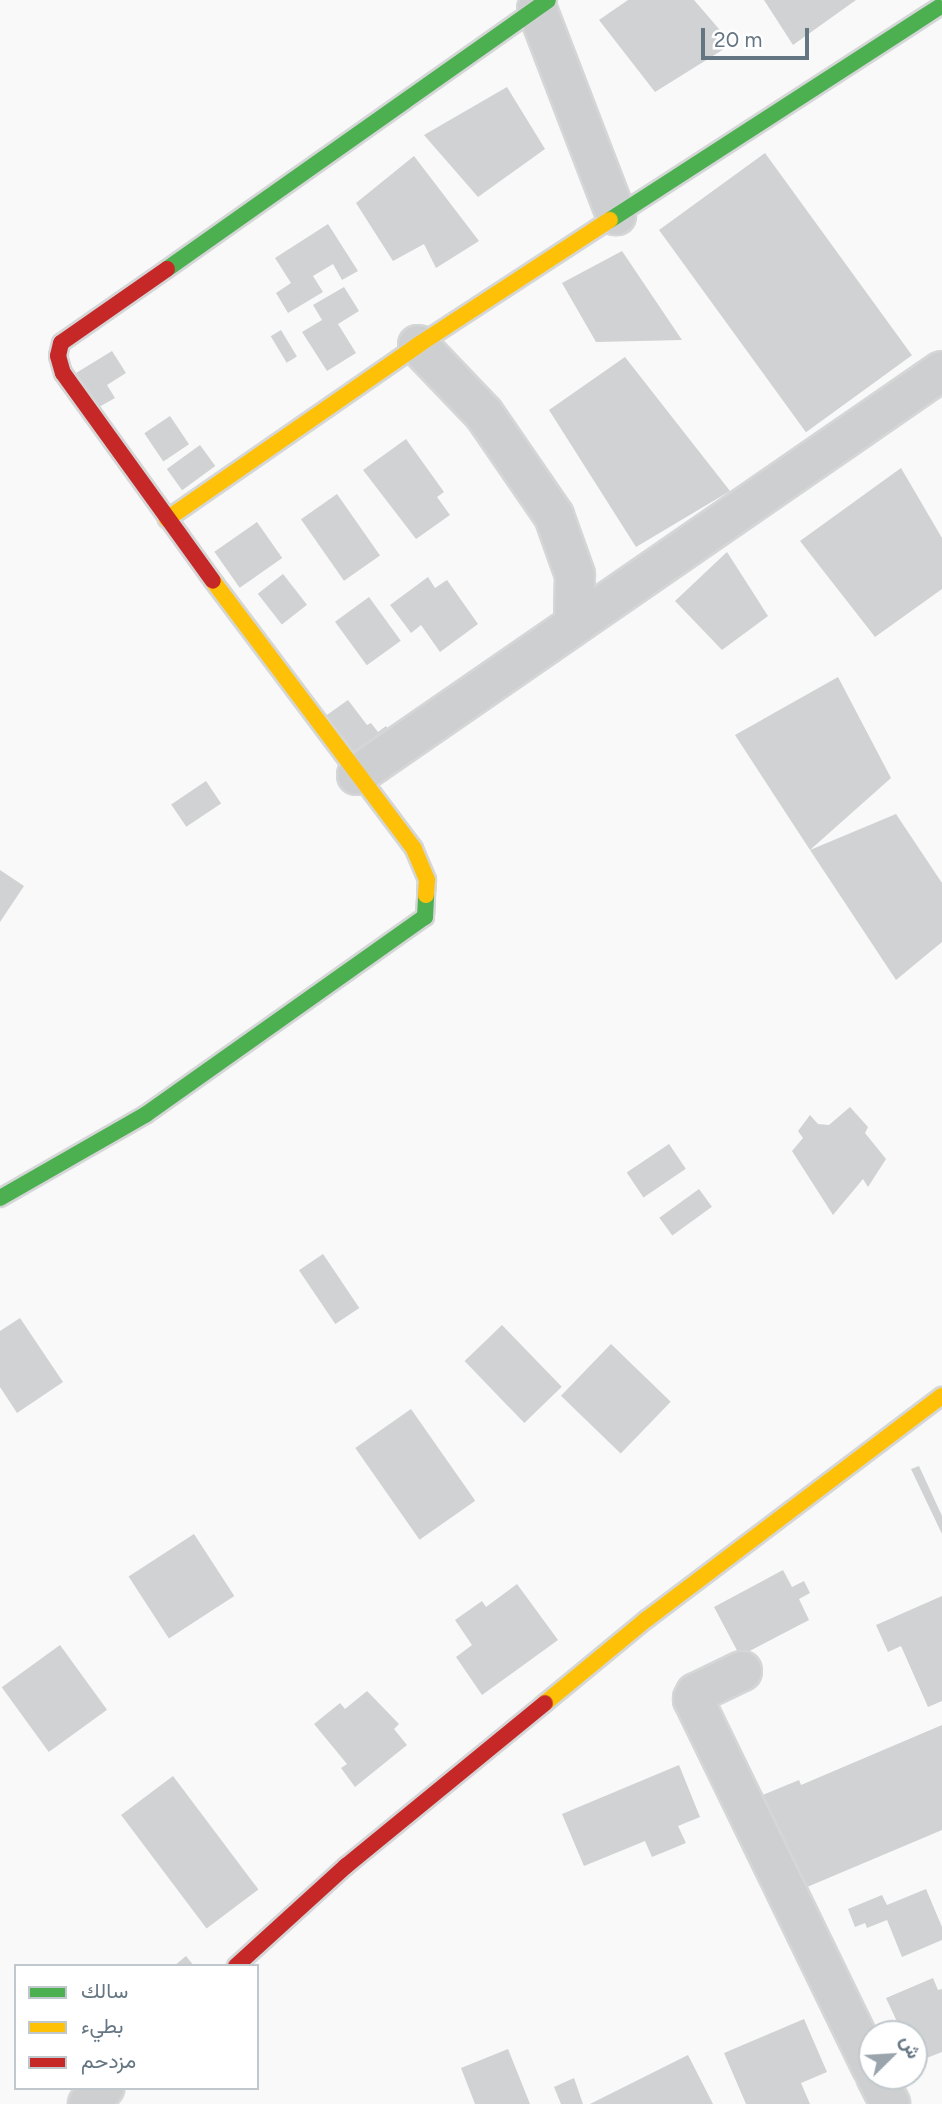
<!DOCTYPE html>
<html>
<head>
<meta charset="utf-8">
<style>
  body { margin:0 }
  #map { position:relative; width:942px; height:2104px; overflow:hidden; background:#f9f9f9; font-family:Figtree,Vazirmatn,sans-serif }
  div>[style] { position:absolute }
  .building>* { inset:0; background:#d0d2d3; transform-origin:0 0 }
  .roads { filter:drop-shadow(2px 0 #d5d6d7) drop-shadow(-2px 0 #d5d6d7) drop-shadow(0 2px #d5d6d7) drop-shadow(0 -2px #d5d6d7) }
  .street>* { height:38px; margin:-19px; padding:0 19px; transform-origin:19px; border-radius:19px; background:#cecfd0 }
  .fast>* { height:16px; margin:-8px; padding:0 8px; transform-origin:8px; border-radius:8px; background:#4caf50 }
  .slow>* { height:16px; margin:-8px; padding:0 8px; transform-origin:8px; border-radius:8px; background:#ffc107 }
  .jam>* { height:16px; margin:-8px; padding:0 8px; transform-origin:8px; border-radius:8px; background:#c62828 }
  span { translate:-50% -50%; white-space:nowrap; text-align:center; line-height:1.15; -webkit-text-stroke:7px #fff; paint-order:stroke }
  .legend { position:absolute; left:14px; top:1964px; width:245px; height:126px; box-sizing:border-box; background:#fff; border:2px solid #c1c8cd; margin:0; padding:9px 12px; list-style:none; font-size:21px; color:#657683 }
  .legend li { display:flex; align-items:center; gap:14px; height:35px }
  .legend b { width:35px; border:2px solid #c1c8cd }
  .north { position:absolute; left:858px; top:2020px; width:70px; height:70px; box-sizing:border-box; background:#fff; border:2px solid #c1c8cd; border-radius:50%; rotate:66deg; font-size:19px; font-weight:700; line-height:28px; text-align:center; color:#657683 }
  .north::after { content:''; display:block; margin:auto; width:24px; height:32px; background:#99a4ac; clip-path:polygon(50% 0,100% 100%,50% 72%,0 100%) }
  .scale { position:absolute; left:701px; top:28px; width:108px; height:32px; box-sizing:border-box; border:4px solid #657683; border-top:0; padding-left:9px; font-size:21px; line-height:24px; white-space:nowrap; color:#657683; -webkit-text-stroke:5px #fff; paint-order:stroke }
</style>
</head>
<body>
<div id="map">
  <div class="building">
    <i style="clip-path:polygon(628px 0,694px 0,732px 44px,655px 92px,599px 20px)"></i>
    <i style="clip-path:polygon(764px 0,856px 0,793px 45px)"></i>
    <i style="clip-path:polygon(507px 87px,545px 149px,478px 197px,424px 135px)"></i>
    <i style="left:765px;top:153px;width:250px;height:131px;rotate:54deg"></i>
    <i style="clip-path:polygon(414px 156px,479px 241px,436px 268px,424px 244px,393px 261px,356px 203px)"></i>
    <i style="clip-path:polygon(328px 224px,358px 271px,342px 280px,333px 264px,313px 276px,323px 292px,288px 313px,276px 293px,291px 283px,275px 258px)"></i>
    <i style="clip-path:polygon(622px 251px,682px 340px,596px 342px,562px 283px)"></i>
    <i style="clip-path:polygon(344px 287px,359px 311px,338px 324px,356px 353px,327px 371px,302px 332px,322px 320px,313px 305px)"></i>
    <i style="left:281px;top:330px;width:31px;height:12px;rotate:59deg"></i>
    <i style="clip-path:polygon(112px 351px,126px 373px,107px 385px,115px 398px,99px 407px,76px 373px)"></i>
    <i style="clip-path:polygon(625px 357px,730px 491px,636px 547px,549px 410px)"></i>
    <i style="left:170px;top:416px;width:34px;height:31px;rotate:56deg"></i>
    <i style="clip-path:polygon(406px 439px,444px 492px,437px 497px,450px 515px,416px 539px,363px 470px)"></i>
    <i style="left:200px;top:445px;width:26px;height:41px;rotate:54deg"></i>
    <i style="clip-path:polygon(901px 468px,942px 538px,942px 589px,875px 637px,800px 541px)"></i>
    <i style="left:337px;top:494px;width:75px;height:44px;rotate:55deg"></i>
    <i style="left:257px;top:522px;width:44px;height:52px;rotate:55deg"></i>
    <i style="clip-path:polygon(727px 552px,768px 616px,722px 650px,675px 601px)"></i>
    <i style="left:283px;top:574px;width:39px;height:32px;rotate:52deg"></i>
    <i style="clip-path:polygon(428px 577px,435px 588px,447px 580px,478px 624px,440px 652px,421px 625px,411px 633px,390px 605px)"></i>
    <i style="left:369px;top:597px;width:54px;height:42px;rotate:54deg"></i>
    <i style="clip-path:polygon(838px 677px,891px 778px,810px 850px,735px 735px)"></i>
    <i style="clip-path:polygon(348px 700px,367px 725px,371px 723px,378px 732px,386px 726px,394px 738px,358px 764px,324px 717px)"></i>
    <i style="left:206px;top:781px;width:27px;height:42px;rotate:56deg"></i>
    <i style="clip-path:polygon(896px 814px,942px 883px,942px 942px,896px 980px,810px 850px)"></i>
    <i style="clip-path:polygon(0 870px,24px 886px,0 922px)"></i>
    <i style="clip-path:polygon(850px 1107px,868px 1127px,865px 1133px,886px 1159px,868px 1187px,863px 1179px,833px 1215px,792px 1151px,803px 1138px,798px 1131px,810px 1115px,818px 1124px,829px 1125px)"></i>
    <i style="left:669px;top:1144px;width:30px;height:51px;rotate:56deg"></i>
    <i style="left:699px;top:1189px;width:22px;height:49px;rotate:54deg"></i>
    <i style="left:323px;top:1254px;width:65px;height:29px;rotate:56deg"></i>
    <i style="clip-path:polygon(20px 1318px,63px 1382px,17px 1413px,0 1387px,0 1331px)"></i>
    <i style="left:502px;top:1325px;width:86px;height:52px;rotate:46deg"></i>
    <i style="left:611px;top:1344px;width:83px;height:72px;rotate:44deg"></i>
    <i style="left:411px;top:1409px;width:112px;height:68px;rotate:55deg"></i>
    <i style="clip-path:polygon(919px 1466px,942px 1516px,942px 1534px,911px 1469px)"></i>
    <i style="left:194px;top:1534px;width:74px;height:78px;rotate:57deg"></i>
    <i style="clip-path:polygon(783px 1570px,792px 1587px,804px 1581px,810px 1593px,799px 1599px,809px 1620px,740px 1656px,714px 1607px)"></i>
    <i style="clip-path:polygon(517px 1584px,558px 1640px,482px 1695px,456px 1657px,472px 1645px,455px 1620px,482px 1601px,486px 1607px)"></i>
    <i style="clip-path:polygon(942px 1596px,942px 1701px,928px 1707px,901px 1646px,888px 1652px,876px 1625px)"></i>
    <i style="left:60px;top:1645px;width:80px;height:72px;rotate:54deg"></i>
    <i style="clip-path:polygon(367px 1691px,399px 1724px,394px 1729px,407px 1745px,355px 1787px,341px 1768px,347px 1764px,314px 1724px,340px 1703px,345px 1709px)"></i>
    <i style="clip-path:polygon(942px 1725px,942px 1830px,800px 1890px,760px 1796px,799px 1780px,801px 1785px)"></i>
    <i style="clip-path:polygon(679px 1765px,700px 1817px,678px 1826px,686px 1843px,652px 1857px,645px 1841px,584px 1866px,562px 1814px)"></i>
    <i style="left:173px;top:1776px;width:142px;height:65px;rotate:53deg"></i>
    <i style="clip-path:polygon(926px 1889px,942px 1927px,942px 1940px,902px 1957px,887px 1920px,867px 1928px,865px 1923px,855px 1927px,848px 1909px,882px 1895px,887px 1905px)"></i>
    <i style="clip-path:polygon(186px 1956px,194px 1966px,174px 1966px)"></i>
    <i style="clip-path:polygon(933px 1978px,938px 1990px,942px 1989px,942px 2052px,914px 2063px,914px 2034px,896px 2034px,893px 2028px,899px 2026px,886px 1998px)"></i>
    <i style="clip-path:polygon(804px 2019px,827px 2072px,801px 2083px,810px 2104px,746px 2104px,724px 2053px)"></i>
    <i style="clip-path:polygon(508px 2049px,530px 2104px,475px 2104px,461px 2068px)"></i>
    <i style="clip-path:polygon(688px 2055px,713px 2104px,590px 2104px)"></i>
    <i style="clip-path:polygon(574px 2078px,583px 2104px,561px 2104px,554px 2087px)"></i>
  </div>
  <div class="roads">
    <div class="street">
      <i style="left:537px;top:9px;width:221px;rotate:69deg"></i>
      <i style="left:418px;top:345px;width:95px;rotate:46.3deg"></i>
      <i style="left:484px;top:414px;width:124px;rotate:55.5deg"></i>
      <i style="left:554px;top:516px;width:63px;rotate:70.4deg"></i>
      <i style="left:575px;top:575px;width:48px;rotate:91.2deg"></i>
      <i style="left:357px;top:775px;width:711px;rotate:-34.63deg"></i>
      <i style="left:742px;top:1671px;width:51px;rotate:154.4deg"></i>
      <i style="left:696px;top:1693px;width:7px;rotate:117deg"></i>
      <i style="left:693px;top:1699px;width:409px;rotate:64.1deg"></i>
      <i style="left:876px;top:2076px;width:31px;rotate:63deg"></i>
      <i style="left:88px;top:2104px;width:23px;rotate:-45deg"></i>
    </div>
    <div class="fast">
      <i style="left:610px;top:220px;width:391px;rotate:-32.9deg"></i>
      <i style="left:167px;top:269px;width:466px;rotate:-35.2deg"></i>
      <i style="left:0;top:1198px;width:167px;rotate:-29.8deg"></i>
      <i style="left:145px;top:1115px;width:343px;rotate:-35.3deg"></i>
      <i style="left:425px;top:917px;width:22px;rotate:-87deg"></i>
    </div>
    <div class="slow">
      <i style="left:167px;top:519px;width:305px;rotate:-34.7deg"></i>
      <i style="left:418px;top:345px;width:229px;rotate:-33.1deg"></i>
      <i style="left:213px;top:581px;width:335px;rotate:53.1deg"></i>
      <i style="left:414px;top:849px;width:34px;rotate:67deg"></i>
      <i style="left:427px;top:880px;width:15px;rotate:94deg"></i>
      <i style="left:545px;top:1703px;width:132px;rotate:-39.5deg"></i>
      <i style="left:647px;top:1619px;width:370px;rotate:-37.1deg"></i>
    </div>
    <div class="jam">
      <i style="left:167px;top:269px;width:129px;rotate:145.1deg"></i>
      <i style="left:61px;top:343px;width:13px;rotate:103deg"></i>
      <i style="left:58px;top:356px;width:18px;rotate:74deg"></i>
      <i style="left:63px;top:373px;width:256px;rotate:54.2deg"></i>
      <i style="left:236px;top:1966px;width:149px;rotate:-42.3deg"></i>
      <i style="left:346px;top:1866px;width:257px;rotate:-39.3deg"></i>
    </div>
  </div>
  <ul class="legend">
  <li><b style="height:9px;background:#4caf50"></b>سالك</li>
  <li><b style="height:9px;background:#ffc107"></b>بطيء</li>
  <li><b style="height:9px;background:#c62828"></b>مزدحم</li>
  </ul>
  <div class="north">ش</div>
  <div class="scale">20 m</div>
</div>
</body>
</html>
